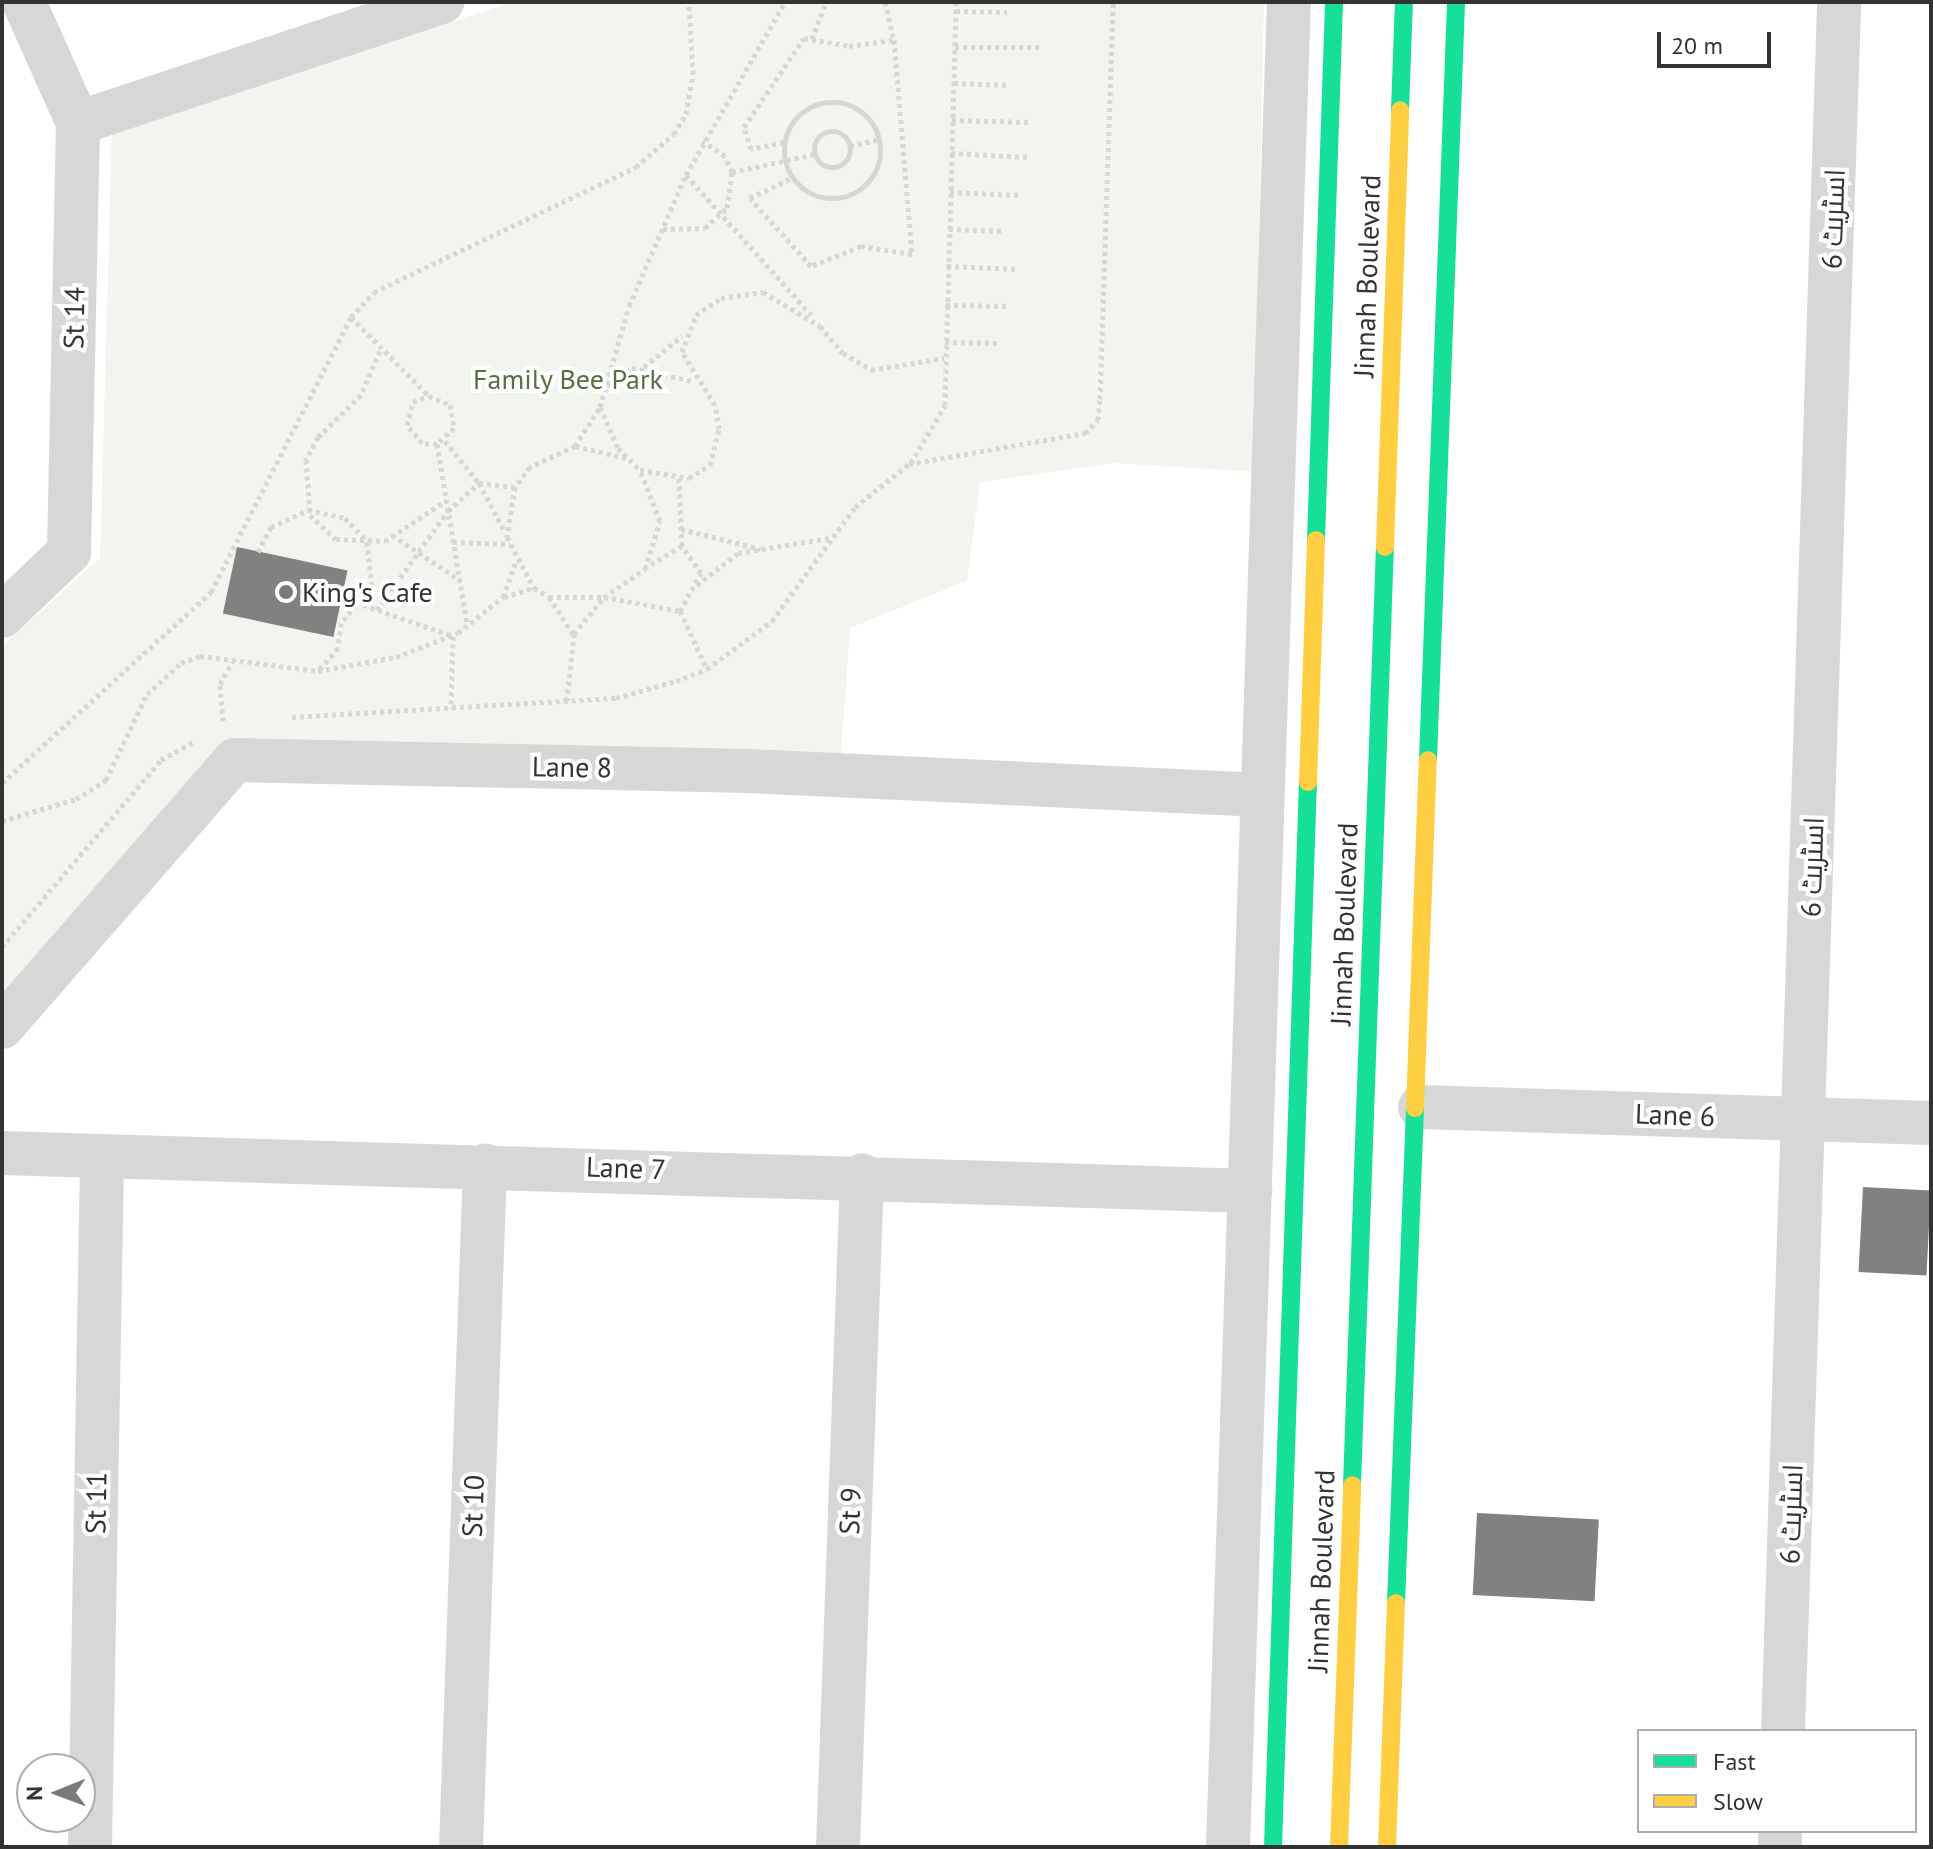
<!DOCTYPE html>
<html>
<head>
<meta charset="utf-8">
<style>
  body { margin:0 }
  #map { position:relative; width:1933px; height:1849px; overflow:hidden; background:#fff; font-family:"PT Sans",Cairo,sans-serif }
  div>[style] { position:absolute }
  .green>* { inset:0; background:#f1f5ed }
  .building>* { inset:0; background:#818181; transform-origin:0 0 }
  .path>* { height:5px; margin-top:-2.5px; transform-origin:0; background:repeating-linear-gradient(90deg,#d6d6d6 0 4px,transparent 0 8px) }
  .path>.ring { margin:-2.5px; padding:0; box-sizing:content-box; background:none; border:5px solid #d6d6d6; border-radius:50% }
  .street>* { height:44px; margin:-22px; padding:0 22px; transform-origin:22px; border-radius:22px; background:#d7d7d7 }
  .fast>* { height:18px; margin:-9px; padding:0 9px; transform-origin:9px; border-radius:9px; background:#16e098 }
  .slow>* { height:18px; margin:-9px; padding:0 9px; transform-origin:9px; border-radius:9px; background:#ffcf43 }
  .dots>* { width:22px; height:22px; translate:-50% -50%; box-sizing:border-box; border:4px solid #fff; border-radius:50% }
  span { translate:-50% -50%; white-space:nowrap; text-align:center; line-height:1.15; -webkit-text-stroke:8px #fff; paint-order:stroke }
  .street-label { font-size:28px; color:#333 }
  .park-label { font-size:28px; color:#56703f }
  .poi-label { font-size:28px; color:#333 }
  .left { translate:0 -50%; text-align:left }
  .frame { position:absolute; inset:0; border:4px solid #333; pointer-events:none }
  .legend { position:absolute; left:1637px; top:1729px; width:280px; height:104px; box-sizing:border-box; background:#fff; border:2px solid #adadad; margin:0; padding:10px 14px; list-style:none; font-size:24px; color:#333 }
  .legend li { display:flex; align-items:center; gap:16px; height:40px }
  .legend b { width:40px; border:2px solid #adadad }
  .north { position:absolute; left:16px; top:1753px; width:80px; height:80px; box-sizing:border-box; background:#fff; border:2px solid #adadad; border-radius:50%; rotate:269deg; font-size:22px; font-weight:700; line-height:32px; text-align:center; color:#333 }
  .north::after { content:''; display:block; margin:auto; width:28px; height:36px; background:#7a7a7a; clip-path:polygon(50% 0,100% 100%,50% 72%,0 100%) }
  .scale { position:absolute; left:1657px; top:32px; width:114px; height:36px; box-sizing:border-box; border:4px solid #333; border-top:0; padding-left:10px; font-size:24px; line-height:28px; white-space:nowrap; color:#333; -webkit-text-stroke:6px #fff; paint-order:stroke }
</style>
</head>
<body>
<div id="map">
  <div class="green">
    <i style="clip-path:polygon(513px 2px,1264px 2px,1254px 472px,1115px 463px,980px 482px,967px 581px,850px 628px,841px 754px,245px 754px,2px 1009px,2px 646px,100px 558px,112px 134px)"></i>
  </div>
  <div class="building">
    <i style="left:237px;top:547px;width:113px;height:68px;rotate:12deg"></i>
    <i style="left:1863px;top:1187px;width:68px;height:85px;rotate:3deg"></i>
    <i style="left:1477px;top:1513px;width:122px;height:82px;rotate:3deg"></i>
  </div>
  <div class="path">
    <i style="left:885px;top:2px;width:39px;rotate:77deg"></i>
    <i style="left:956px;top:11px;width:51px;rotate:1.1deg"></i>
    <i style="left:812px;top:39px;width:40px;rotate:-69deg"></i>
    <i style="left:955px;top:47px;width:88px"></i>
    <i style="left:954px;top:83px;width:55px;rotate:2.1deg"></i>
    <i class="ring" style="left:784px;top:102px;width:91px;height:91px"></i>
    <i style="left:952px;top:120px;width:77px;rotate:1.5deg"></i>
    <i class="ring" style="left:814px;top:131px;width:31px;height:31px"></i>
    <i style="left:784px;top:142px;width:34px;rotate:168deg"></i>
    <i style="left:751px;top:149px;width:23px;rotate:-108deg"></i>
    <i style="left:744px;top:127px;width:107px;rotate:-56deg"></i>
    <i style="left:804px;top:38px;width:46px;rotate:10.1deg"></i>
    <i style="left:849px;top:46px;width:45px;rotate:-7.6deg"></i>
    <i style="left:894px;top:40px;width:215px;rotate:85.2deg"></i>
    <i style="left:912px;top:254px;width:52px;rotate:-171.1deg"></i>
    <i style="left:861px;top:246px;width:54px;rotate:158.2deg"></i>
    <i style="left:811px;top:266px;width:91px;rotate:-131.9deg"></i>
    <i style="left:750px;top:198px;width:47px;rotate:-25.5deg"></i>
    <i style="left:850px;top:146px;width:31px;rotate:-13deg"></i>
    <i style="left:951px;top:153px;width:80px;rotate:2.9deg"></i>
    <i style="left:732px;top:172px;width:85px;rotate:-12.2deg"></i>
    <i style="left:686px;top:175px;width:188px;rotate:48.2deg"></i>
    <i style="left:950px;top:192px;width:69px;rotate:2.5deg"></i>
    <i style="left:663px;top:229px;width:42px;rotate:-1.4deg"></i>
    <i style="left:705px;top:228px;width:30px;rotate:-42deg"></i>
    <i style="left:727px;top:208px;width:36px;rotate:-82deg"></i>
    <i style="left:732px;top:172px;width:17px;rotate:-114deg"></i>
    <i style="left:725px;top:156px;width:27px;rotate:-146deg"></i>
    <i style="left:949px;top:229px;width:56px;rotate:2deg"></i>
    <i style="left:947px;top:266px;width:72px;rotate:2.4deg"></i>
    <i style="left:946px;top:305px;width:64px;rotate:0.9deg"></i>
    <i style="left:351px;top:317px;width:111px;rotate:45.4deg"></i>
    <i style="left:429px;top:396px;width:23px;rotate:23deg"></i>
    <i style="left:450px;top:405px;width:23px;rotate:80deg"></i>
    <i style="left:454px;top:428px;width:23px;rotate:137deg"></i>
    <i style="left:437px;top:444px;width:15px;rotate:-176deg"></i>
    <i style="left:422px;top:443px;width:23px;rotate:-130deg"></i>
    <i style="left:407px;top:425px;width:24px;rotate:-75deg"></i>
    <i style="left:413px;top:402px;width:17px;rotate:-21deg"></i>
    <i style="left:820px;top:326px;width:35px;rotate:50deg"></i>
    <i style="left:843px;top:353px;width:33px;rotate:31deg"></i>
    <i style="left:871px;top:370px;width:74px;rotate:-9.3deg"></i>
    <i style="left:945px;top:342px;width:56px;rotate:1deg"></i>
    <i style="left:380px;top:351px;width:48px;rotate:113.4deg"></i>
    <i style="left:361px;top:395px;width:60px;rotate:135.7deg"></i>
    <i style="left:318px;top:437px;width:26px;rotate:118deg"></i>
    <i style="left:306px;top:460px;width:55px;rotate:85.8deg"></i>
    <i style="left:310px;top:515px;width:35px;rotate:43deg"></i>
    <i style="left:336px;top:539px;width:49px;rotate:2.3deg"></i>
    <i style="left:385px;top:541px;width:74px;rotate:-33.5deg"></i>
    <i style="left:644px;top:367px;width:49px;rotate:-39.2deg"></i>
    <i style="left:608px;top:387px;width:31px;rotate:-38deg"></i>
    <i style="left:632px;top:368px;width:61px;rotate:12.2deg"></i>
    <i style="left:600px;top:407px;width:45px;rotate:66.3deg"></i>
    <i style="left:618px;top:448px;width:31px;rotate:45deg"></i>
    <i style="left:640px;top:470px;width:50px;rotate:9.3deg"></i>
    <i style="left:689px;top:478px;width:25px;rotate:-32deg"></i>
    <i style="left:710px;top:465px;width:37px;rotate:-76deg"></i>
    <i style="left:719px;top:429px;width:24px;rotate:-99deg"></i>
    <i style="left:715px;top:405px;width:62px;rotate:-121.9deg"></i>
    <i style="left:682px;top:352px;width:40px;rotate:-69deg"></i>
    <i style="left:696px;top:315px;width:30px;rotate:-34deg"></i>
    <i style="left:721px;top:298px;width:42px;rotate:-8.1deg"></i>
    <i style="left:763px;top:292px;width:66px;rotate:30.8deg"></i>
    <i style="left:445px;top:441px;width:54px;rotate:51deg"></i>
    <i style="left:479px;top:483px;width:35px;rotate:7deg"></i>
    <i style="left:437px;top:444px;width:182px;rotate:80.5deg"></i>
    <i style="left:575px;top:446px;width:46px;rotate:-57.3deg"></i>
    <i style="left:600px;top:407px;width:105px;rotate:-74deg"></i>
    <i style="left:629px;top:306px;width:143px;rotate:-66.5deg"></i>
    <i style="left:686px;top:175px;width:199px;rotate:-60.2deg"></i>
    <i style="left:626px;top:458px;width:52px;rotate:-166.8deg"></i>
    <i style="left:575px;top:446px;width:50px;rotate:155deg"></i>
    <i style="left:530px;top:467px;width:25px;rotate:127deg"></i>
    <i style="left:515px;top:487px;width:51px;rotate:99.1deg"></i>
    <i style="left:507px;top:537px;width:58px;rotate:62.1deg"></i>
    <i style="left:534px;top:588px;width:17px;rotate:31deg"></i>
    <i style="left:549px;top:597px;width:55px"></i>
    <i style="left:604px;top:597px;width:50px;rotate:-34.3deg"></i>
    <i style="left:645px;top:569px;width:50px;rotate:-72.6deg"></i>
    <i style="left:660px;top:521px;width:55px;rotate:-111.4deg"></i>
    <i style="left:911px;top:463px;width:67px;rotate:-59.6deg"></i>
    <i style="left:945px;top:405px;width:403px;rotate:-88.4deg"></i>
    <i style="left:679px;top:478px;width:68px;rotate:87.5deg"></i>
    <i style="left:681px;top:529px;width:82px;rotate:14deg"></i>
    <i style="left:392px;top:535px;width:82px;rotate:33.5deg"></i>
    <i style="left:453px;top:542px;width:57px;rotate:2deg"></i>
    <i style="left:258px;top:552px;width:28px;rotate:-63deg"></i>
    <i style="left:271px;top:527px;width:41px;rotate:-24.7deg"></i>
    <i style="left:308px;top:510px;width:38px;rotate:12deg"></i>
    <i style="left:345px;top:518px;width:33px;rotate:47deg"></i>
    <i style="left:367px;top:542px;width:45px;rotate:83.7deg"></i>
    <i style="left:372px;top:587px;width:48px;rotate:130.7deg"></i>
    <i style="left:341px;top:623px;width:25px;rotate:97deg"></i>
    <i style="left:338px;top:648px;width:29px;rotate:131deg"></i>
    <i style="left:697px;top:585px;width:52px;rotate:-38deg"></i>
    <i style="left:738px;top:553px;width:93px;rotate:-9.3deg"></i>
    <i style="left:504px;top:597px;width:31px;rotate:-17deg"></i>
    <i style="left:549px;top:597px;width:44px;rotate:57deg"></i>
    <i style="left:363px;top:605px;width:95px;rotate:19deg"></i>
    <i style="left:453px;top:636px;width:72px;rotate:91.6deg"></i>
    <i style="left:377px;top:610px;width:122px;rotate:-54.4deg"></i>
    <i style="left:448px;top:511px;width:42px;rotate:-42.1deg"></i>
    <i style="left:479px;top:483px;width:55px;rotate:62deg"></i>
    <i style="left:680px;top:611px;width:64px;rotate:65deg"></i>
    <i style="left:567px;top:701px;width:67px;rotate:-84deg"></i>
    <i style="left:574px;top:634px;width:48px;rotate:-51deg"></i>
    <i style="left:604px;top:597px;width:77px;rotate:10.4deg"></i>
    <i style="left:680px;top:611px;width:43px;rotate:-61.1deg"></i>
    <i style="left:701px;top:573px;width:33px;rotate:-125deg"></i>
    <i style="left:682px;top:546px;width:43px;rotate:149.3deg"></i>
    <i style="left:292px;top:717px;width:325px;rotate:-3.4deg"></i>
    <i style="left:616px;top:698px;width:62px;rotate:-15.8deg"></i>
    <i style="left:676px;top:681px;width:33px;rotate:-21deg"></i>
    <i style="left:707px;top:669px;width:81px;rotate:-36.4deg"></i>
    <i style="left:772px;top:621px;width:141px;rotate:-53.9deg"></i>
    <i style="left:855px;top:507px;width:69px;rotate:-38.5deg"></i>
    <i style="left:909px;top:464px;width:179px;rotate:-10deg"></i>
    <i style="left:1085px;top:433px;width:18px;rotate:-45deg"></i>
    <i style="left:1098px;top:420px;width:21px;rotate:-85deg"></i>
    <i style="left:1100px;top:399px;width:397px;rotate:-88.1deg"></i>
    <i style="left:223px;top:721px;width:37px;rotate:-95deg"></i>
    <i style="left:220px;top:684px;width:25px;rotate:-61deg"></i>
    <i style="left:2px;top:783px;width:283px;rotate:-42.4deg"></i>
    <i style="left:211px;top:592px;width:309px;rotate:-63deg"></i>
    <i style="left:351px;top:317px;width:34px;rotate:-47deg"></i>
    <i style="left:374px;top:292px;width:290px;rotate:-25.5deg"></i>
    <i style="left:636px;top:167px;width:50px;rotate:-41deg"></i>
    <i style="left:674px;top:134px;width:23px;rotate:-59deg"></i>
    <i style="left:686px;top:114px;width:41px;rotate:-80.1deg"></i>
    <i style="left:693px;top:74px;width:72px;rotate:-93.2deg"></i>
    <i style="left:2px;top:821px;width:77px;rotate:-16.6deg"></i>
    <i style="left:76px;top:799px;width:36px;rotate:-32deg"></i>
    <i style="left:106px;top:780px;width:95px;rotate:-64.5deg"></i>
    <i style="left:147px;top:694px;width:46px;rotate:-42.4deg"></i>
    <i style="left:181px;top:663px;width:20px;rotate:-20deg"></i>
    <i style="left:200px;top:656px;width:119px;rotate:7.2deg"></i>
    <i style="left:318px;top:671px;width:79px;rotate:-10.2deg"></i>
    <i style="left:396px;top:657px;width:66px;rotate:-21.2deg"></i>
    <i style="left:458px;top:633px;width:58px;rotate:-38.7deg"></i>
    <i style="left:503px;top:597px;width:38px;rotate:-70deg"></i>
    <i style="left:2px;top:947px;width:245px;rotate:-49.6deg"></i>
    <i style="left:161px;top:760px;width:38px;rotate:-29deg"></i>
  </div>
  <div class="street">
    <i style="left:78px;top:123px;width:384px;rotate:-18.4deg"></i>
    <i style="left:2px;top:616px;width:93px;rotate:-43.7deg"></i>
    <i style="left:69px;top:552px;width:429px;rotate:-88.8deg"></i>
    <i style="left:78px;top:123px;width:133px;rotate:-114.1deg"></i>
    <i style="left:2px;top:1027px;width:354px;rotate:-48.9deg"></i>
    <i style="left:235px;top:760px;width:514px;rotate:1.23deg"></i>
    <i style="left:749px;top:771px;width:514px;rotate:2.68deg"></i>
    <i style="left:1420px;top:1107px;width:511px;rotate:1.79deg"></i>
    <i style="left:2px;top:1153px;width:1249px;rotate:1.74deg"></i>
    <i style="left:1783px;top:1731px;width:1730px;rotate:-88.14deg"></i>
    <i style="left:90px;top:1847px;width:688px;rotate:-89deg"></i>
    <i style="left:461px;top:1847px;width:682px;rotate:-87.98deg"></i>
    <i style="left:838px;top:1847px;width:672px;rotate:-87.95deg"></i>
    <i style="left:1228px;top:1847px;width:1846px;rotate:-88.11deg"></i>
    <i style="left:1780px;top:1847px;width:16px;rotate:-90deg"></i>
  </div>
  <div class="fast">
    <i style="left:1400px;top:110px;width:108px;rotate:-87.9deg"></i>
    <i style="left:1316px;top:540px;width:538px;rotate:-88.08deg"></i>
    <i style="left:1428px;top:760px;width:759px;rotate:-87.88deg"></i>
    <i style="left:1352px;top:1485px;width:939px;rotate:-87.99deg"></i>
    <i style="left:1396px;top:1603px;width:495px;rotate:-87.8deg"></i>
    <i style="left:1273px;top:1847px;width:1066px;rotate:-88.12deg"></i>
  </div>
  <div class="slow">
    <i style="left:1385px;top:547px;width:437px;rotate:-88deg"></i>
    <i style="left:1308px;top:782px;width:242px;rotate:-88.1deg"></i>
    <i style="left:1415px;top:1108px;width:348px;rotate:-87.9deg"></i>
    <i style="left:1339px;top:1847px;width:362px;rotate:-87.9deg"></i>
    <i style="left:1387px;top:1847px;width:244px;rotate:-87.9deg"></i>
  </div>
  <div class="dots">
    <i style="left:286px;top:592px;background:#7a7a7a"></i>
  </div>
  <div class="street-label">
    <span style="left:1833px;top:219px;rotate:-88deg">اسٹریٹ 6</span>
    <span style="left:1367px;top:276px;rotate:-88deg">Jinnah Boulevard</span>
    <span style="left:74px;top:318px;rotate:-89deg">St 14</span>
    <span style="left:572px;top:767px;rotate:1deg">Lane 8</span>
    <span style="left:1812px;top:867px;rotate:-88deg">اسٹریٹ 6</span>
    <span style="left:1344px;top:924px;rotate:-88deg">Jinnah Boulevard</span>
    <span style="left:1675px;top:1115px;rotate:2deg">Lane 6</span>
    <span style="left:626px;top:1168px;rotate:2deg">Lane 7</span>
    <span style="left:96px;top:1503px;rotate:-89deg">St 11</span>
    <span style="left:473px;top:1506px;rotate:-88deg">St 10</span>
    <span style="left:850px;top:1511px;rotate:-88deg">St 9</span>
    <span style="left:1791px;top:1514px;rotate:-88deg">اسٹریٹ 6</span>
    <span style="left:1321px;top:1571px;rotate:-88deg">Jinnah Boulevard</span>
  </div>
  <div class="park-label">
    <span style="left:568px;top:379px">Family Bee Park</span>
  </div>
  <div class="poi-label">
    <span class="left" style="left:302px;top:592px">King's Cafe</span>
  </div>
  <div class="frame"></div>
  <ul class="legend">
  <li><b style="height:10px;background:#16e098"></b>Fast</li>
  <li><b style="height:10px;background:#ffcf43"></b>Slow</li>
  </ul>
  <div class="north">N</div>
  <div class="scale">20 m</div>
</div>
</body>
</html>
